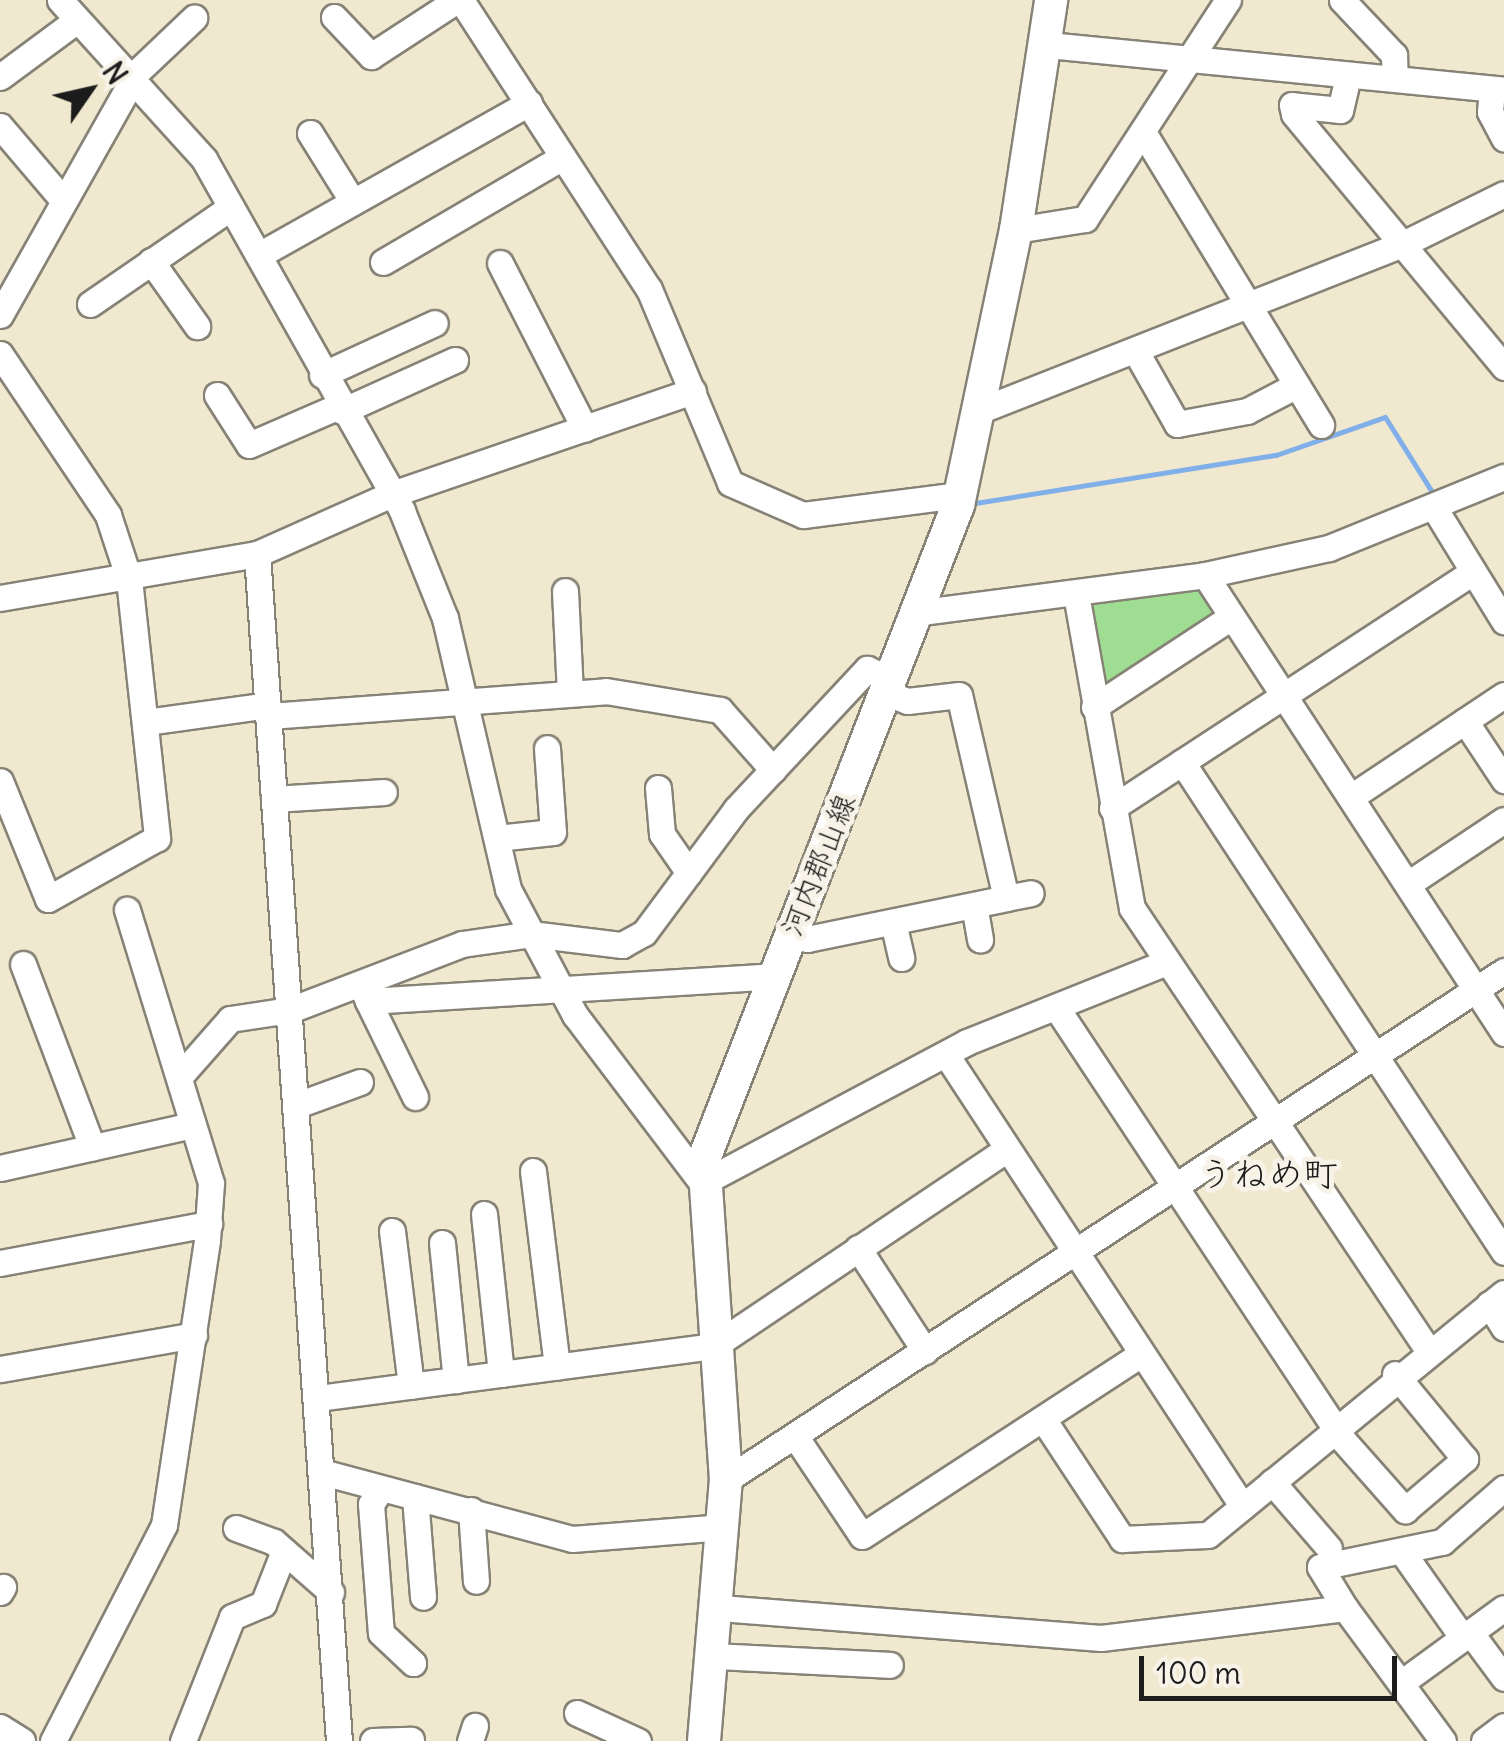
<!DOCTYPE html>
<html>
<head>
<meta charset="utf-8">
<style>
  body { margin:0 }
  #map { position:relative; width:1504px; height:1741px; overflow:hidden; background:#f0e8cf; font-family:Delius,"Klee One",sans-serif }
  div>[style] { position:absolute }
  .green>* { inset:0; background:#9fdd92 }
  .stream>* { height:5px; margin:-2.5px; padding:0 2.5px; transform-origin:2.5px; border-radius:2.5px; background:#80afea }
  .roads { filter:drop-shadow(2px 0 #868276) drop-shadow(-2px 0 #868276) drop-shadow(0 2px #868276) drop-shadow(0 -2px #868276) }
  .minor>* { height:25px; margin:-12.5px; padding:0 12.5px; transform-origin:12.5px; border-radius:12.5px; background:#fff }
  .major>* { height:32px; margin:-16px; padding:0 16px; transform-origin:16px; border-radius:16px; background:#fff }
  span { translate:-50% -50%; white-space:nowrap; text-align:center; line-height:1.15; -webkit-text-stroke:10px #f7f3e8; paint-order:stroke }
  .street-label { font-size:30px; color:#1c1c1c }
  .quarter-label { font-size:35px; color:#1c1c1c }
  .north { position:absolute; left:40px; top:40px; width:100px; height:100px; -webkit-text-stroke:8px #f7f3e8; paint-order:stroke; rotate:56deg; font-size:28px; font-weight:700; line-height:40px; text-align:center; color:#1c1c1c }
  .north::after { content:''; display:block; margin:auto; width:35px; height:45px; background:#1c1c1c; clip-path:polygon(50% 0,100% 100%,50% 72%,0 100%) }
  .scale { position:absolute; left:1139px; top:1656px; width:258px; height:45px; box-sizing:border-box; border:5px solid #1c1c1c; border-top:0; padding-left:12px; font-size:30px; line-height:35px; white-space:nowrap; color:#1c1c1c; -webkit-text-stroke:8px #f7f3e8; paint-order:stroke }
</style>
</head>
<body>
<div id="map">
  <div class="green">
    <i style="clip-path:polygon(1197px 582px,1215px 621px,1109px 692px,1099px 688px,1085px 608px,1091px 598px)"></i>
  </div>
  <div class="stream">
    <i style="left:613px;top:211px;width:89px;rotate:57.4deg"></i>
    <i style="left:969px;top:504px;width:311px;rotate:-9.1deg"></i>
    <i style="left:1276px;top:455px;width:115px;rotate:-19.2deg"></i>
    <i style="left:1385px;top:417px;width:92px;rotate:57.9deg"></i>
    <i style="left:856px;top:520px;width:43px;rotate:-6.6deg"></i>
  </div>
  <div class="roads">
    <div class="minor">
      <i style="left:60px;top:0;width:215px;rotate:47.8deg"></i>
      <i style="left:204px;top:159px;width:404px;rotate:60.6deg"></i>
      <i style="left:402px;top:511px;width:115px;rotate:68.1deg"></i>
      <i style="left:445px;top:618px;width:278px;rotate:76.9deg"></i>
      <i style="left:508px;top:889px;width:143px;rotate:62deg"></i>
      <i style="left:575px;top:1015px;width:211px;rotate:52.9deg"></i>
      <i style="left:702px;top:1183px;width:300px;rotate:-28deg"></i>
      <i style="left:967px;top:1042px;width:215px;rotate:-21.8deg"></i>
      <i style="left:461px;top:0;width:345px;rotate:57deg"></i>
      <i style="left:649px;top:289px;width:210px;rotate:67.3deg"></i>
      <i style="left:730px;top:483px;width:80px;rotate:23.7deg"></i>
      <i style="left:803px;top:515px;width:158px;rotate:-7.3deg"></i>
      <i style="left:1342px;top:0;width:76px;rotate:46.6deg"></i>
      <i style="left:1394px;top:55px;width:23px;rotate:88deg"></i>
      <i style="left:334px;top:17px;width:54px;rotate:46.5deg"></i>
      <i style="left:371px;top:56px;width:103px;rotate:-33.1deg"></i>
      <i style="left:1048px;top:45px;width:458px;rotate:5.6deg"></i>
      <i style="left:1348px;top:76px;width:35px;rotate:103deg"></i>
      <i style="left:1340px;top:110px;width:48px;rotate:-174.1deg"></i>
      <i style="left:1292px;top:105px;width:9px;rotate:77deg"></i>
      <i style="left:1294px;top:114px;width:329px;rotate:50.3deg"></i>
      <i style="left:0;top:77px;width:96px;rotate:-36.5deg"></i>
      <i style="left:1492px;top:89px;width:23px;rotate:95deg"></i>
      <i style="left:1490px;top:112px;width:30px;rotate:62deg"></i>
      <i style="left:0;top:126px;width:97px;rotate:49.6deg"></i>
      <i style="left:1143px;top:132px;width:343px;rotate:58.7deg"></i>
      <i style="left:310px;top:133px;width:81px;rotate:58.1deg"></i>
      <i style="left:1016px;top:230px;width:70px;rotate:-9.1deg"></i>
      <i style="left:1085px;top:219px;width:262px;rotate:-56.9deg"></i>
      <i style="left:259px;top:255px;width:310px;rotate:-29.4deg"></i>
      <i style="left:151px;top:261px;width:80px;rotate:54.7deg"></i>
      <i style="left:383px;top:262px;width:208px;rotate:-30.3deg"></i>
      <i style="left:500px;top:263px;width:186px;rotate:62.9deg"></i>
      <i style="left:90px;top:304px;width:171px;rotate:-34.5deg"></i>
      <i style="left:0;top:315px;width:279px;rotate:-60.6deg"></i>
      <i style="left:137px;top:72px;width:79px;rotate:-43.5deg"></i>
      <i style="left:1135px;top:350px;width:85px;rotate:60.4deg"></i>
      <i style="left:1177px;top:424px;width:71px;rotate:-10.5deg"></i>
      <i style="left:1247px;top:411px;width:56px;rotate:-27.5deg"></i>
      <i style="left:0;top:354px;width:194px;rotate:56.1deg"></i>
      <i style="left:108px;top:515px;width:67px;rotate:71.8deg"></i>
      <i style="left:129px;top:579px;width:261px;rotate:83.8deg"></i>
      <i style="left:157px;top:838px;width:125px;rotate:150.8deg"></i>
      <i style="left:48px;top:899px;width:127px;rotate:-112.1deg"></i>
      <i style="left:322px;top:375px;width:124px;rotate:-24.7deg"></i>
      <i style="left:217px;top:395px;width:59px;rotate:57.4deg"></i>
      <i style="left:249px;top:445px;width:98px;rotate:-23.4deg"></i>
      <i style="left:981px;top:410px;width:456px;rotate:-21.5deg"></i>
      <i style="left:1405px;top:243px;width:110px;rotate:-26.3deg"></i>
      <i style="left:342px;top:411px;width:124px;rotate:-24.3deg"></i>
      <i style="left:1435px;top:509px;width:132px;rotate:58.4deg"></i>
      <i style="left:257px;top:554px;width:1190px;rotate:86.05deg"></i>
      <i style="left:1205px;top:575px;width:547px;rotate:56.86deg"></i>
      <i style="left:565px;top:591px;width:102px;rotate:87.2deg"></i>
      <i style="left:1076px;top:594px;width:319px;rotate:79.9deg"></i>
      <i style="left:1132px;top:908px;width:528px;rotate:56.19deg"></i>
      <i style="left:0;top:598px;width:261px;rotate:-9.7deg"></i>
      <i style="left:257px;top:554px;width:148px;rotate:-24deg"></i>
      <i style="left:392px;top:494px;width:318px;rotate:-18.9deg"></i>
      <i style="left:922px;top:612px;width:285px;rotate:-7.4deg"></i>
      <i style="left:1205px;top:575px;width:127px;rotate:-12.3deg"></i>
      <i style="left:1329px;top:548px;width:189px;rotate:-22.1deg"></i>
      <i style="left:1094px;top:707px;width:164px;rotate:-33.3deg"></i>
      <i style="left:269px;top:716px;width:338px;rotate:-4.2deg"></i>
      <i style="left:606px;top:691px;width:116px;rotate:9.5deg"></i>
      <i style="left:720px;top:710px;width:80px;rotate:48.5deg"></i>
      <i style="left:1465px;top:721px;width:71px;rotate:56.5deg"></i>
      <i style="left:146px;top:722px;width:123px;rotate:-7.9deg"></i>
      <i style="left:1182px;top:762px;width:586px;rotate:56.69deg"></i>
      <i style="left:658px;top:788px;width:46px;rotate:85deg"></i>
      <i style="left:662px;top:834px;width:47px;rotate:55.3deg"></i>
      <i style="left:1351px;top:797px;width:184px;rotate:-33.7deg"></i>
      <i style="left:274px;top:799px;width:110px;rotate:-3.6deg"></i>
      <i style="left:1112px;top:808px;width:431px;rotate:-33.2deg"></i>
      <i style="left:497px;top:838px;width:56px;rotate:-6.1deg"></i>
      <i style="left:553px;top:832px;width:84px;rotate:-94.1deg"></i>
      <i style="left:1408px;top:884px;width:115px;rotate:-33.7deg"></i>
      <i style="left:1006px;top:898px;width:25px;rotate:-11deg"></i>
      <i style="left:974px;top:905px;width:35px;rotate:80deg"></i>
      <i style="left:893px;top:922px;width:37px;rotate:77deg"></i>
      <i style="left:790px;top:934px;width:18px;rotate:16deg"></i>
      <i style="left:807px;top:939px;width:203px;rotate:-11.6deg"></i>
      <i style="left:1006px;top:898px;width:208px;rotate:-103deg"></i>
      <i style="left:959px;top:695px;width:52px;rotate:173.4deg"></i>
      <i style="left:907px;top:701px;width:22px;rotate:-158deg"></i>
      <i style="left:23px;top:964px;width:196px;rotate:69.3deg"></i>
      <i style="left:361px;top:985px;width:17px;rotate:66deg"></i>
      <i style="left:368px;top:1001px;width:406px;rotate:-3.5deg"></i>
      <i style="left:368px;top:1001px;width:107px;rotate:63.9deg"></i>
      <i style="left:1056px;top:1007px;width:519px;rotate:56.46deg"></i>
      <i style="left:1343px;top:1440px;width:94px;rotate:48.5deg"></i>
      <i style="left:1405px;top:1510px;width:79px;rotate:-40.4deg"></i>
      <i style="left:1465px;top:1459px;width:110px;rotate:-129.5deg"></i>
      <i style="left:947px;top:1056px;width:539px;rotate:56.72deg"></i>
      <i style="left:180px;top:1076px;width:76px;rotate:-48.7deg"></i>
      <i style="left:230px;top:1019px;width:61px;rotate:-8.5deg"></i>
      <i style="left:290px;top:1010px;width:184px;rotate:-21deg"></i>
      <i style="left:462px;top:944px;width:70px;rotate:-8.2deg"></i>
      <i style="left:531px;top:934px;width:92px;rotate:6.9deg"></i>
      <i style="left:622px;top:945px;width:25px;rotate:-29deg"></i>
      <i style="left:644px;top:933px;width:154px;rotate:-53.4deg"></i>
      <i style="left:736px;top:809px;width:192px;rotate:-46.9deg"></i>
      <i style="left:867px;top:669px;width:27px;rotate:24deg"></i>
      <i style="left:297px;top:1105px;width:67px;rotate:-20.1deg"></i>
      <i style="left:0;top:1168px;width:197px;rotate:-12.6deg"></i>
      <i style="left:533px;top:1171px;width:197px;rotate:83deg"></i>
      <i style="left:484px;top:1214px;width:161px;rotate:83.9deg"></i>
      <i style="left:392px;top:1231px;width:156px;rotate:83deg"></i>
      <i style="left:442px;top:1243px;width:138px;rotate:84.2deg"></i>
      <i style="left:858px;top:1248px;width:123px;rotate:57deg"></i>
      <i style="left:0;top:1263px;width:213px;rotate:-10.6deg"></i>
      <i style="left:1489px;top:1304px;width:28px;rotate:58deg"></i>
      <i style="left:0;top:1369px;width:197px;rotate:-9.9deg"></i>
      <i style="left:318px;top:1398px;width:399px;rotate:-7.5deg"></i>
      <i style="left:714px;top:1346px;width:353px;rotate:-33.9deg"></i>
      <i style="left:1043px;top:1419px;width:144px;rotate:56.6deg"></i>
      <i style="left:1122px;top:1539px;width:86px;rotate:-2.7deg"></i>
      <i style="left:1208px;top:1535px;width:382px;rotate:-39.3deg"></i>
      <i style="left:795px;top:1436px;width:120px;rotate:56.2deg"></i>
      <i style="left:862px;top:1536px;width:333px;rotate:-33.1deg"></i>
      <i style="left:322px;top:1472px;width:259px;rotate:15deg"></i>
      <i style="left:572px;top:1539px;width:152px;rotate:-4.5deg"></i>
      <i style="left:726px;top:1480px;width:930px;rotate:-33.19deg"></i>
      <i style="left:1272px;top:1482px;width:87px;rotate:49.2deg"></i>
      <i style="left:381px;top:1489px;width:18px;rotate:124deg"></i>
      <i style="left:371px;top:1504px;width:129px;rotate:85.6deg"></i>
      <i style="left:381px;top:1633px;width:44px;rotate:43.2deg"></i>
      <i style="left:415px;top:1497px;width:100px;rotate:85.4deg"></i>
      <i style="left:471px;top:1510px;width:71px;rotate:86deg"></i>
      <i style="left:236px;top:1528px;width:40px;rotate:20.2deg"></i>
      <i style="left:274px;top:1542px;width:76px;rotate:41.3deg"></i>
      <i style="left:1403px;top:1553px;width:104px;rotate:54.8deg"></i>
      <i style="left:0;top:1592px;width:6px;rotate:-59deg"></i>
      <i style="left:720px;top:1608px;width:382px;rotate:4.5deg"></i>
      <i style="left:1101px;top:1638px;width:246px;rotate:-7deg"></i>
      <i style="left:1345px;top:1608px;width:165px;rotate:53.6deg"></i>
      <i style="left:1345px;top:1608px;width:48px;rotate:-121.4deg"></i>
      <i style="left:1320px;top:1567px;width:125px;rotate:-11.6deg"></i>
      <i style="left:1442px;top:1542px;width:82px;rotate:-41.1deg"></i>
      <i style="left:1470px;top:1632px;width:57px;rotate:53.5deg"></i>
      <i style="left:715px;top:1656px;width:175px;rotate:2.9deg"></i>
      <i style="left:1401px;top:1683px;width:127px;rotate:-36.1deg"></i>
      <i style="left:577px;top:1713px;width:67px;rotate:24.7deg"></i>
      <i style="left:0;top:1727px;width:26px;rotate:32deg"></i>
      <i style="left:53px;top:1741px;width:243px;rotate:-62.8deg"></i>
      <i style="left:164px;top:1525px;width:288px;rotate:-81.4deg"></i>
      <i style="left:207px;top:1240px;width:57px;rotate:-86deg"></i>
      <i style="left:211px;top:1183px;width:286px;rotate:-107.1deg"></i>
      <i style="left:183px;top:1741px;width:133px;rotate:-68.4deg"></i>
      <i style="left:232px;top:1617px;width:34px;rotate:-23deg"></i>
      <i style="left:263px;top:1604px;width:57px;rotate:-68.4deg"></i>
      <i style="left:373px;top:1741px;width:38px;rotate:-2deg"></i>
      <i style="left:470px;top:1741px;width:16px;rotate:-72deg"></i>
      <i style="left:1484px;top:1741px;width:25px;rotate:-37deg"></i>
    </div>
    <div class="major">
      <i style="left:704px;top:1741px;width:262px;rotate:-85.2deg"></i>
      <i style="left:726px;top:1480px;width:322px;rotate:-93.9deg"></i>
      <i style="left:704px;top:1159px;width:702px;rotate:-68.77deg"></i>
      <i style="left:958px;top:505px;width:281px;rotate:-78.1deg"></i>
      <i style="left:1016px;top:230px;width:233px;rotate:-81.3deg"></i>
    </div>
  </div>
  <div class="street-label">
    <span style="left:818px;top:865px;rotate:-68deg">河内郡山線</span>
  </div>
  <div class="quarter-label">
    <span style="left:1268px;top:1173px">うねめ町</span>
  </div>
  <div class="north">N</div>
  <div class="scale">100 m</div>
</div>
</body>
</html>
